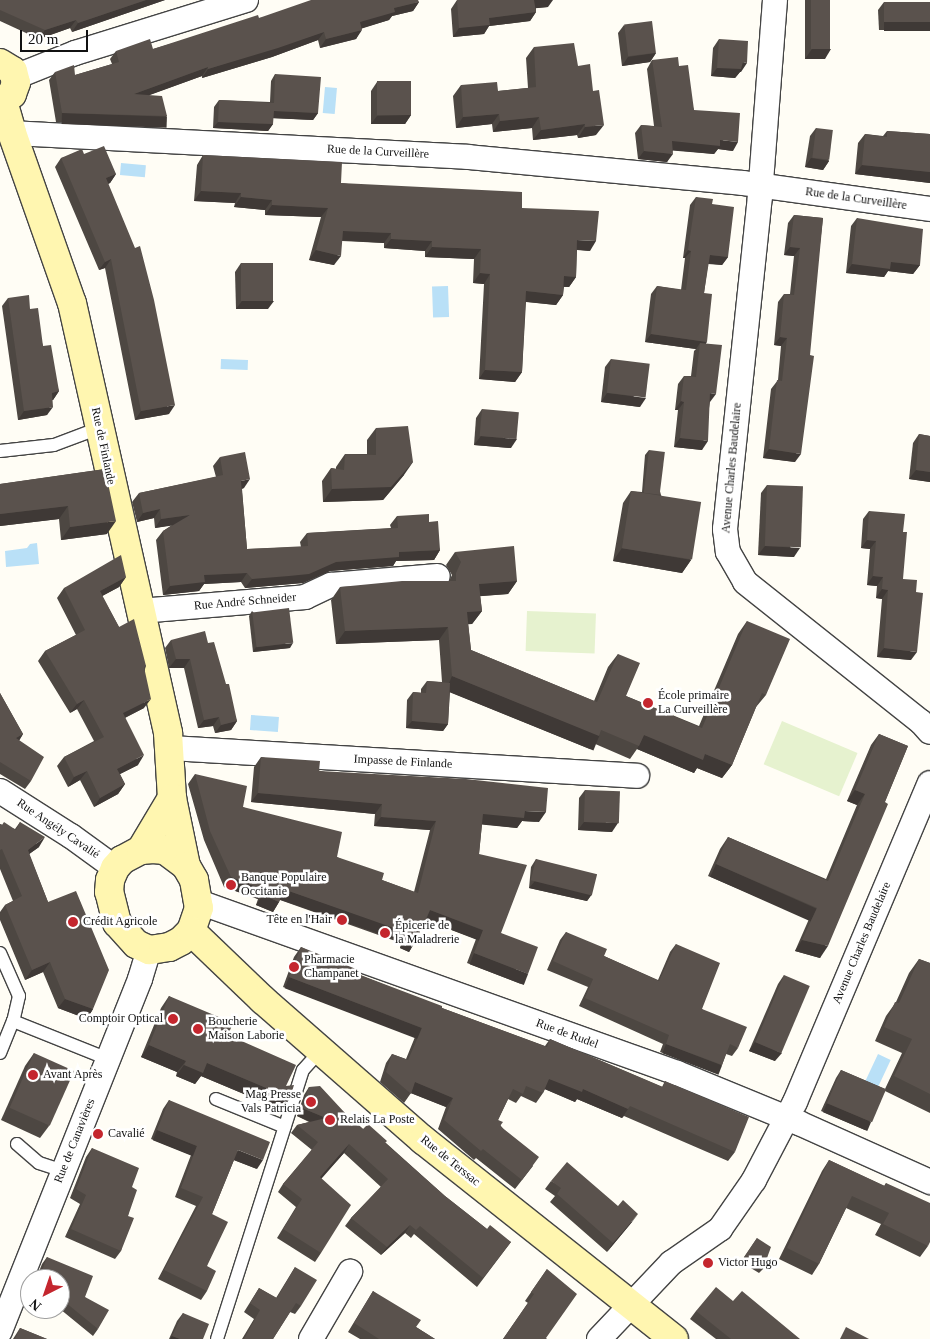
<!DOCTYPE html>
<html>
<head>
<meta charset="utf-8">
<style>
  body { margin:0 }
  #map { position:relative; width:930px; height:1339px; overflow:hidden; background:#fffdf5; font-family:Georgia,serif }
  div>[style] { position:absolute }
  .pitch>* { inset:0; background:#e6f2cf; transform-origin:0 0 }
  .water>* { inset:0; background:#b9e0f7; transform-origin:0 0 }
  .roads { filter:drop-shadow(1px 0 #444) drop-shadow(-1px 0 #444) drop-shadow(0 1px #444) drop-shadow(0 -1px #444) }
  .lane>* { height:12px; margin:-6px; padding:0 6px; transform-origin:6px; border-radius:6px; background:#fff }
  .street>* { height:24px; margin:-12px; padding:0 12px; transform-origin:12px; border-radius:12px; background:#fff }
  .secondary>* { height:28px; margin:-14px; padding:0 14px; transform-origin:14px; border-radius:14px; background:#fff6b0 }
  .wall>* { inset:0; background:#4d4742 }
  .shaded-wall>* { inset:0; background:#3f3936; transform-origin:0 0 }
  .building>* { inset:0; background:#5a524d; transform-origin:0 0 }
  .dots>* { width:14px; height:14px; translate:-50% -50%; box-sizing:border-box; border:2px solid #fff; border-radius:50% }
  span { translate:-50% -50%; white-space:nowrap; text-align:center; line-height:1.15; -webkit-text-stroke:5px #fff; paint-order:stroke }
  .street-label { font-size:12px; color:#111 }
  .poi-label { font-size:12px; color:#111 }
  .left { translate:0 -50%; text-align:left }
  .right { translate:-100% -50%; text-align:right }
  .north { position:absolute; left:20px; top:1269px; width:50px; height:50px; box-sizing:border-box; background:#fff; border:1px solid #a0a0a0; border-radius:50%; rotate:221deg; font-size:14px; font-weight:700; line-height:20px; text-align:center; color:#111 }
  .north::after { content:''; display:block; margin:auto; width:18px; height:22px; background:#c4262e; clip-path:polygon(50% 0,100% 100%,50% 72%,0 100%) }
  .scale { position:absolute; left:20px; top:30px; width:68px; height:22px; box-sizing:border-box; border:2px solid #111; border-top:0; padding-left:6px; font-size:15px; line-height:18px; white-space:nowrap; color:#111; -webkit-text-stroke:4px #fff; paint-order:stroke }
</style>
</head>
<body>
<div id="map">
  <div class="pitch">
    <i style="left:527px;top:611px;width:69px;height:40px;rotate:2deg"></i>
    <i style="left:782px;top:721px;width:82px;height:47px;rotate:23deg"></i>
  </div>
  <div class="water">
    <i style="left:325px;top:87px;width:12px;height:26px;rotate:5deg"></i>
    <i style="left:121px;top:163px;width:25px;height:12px;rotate:5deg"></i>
    <i style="left:448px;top:286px;width:31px;height:16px;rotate:88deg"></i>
    <i style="left:221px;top:359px;width:27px;height:10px;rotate:2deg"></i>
    <i style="clip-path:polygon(37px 543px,39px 564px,6px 567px,5px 551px,27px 548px,30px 544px)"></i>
    <i style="left:251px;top:715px;width:28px;height:15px;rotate:4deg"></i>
    <i style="left:878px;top:1054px;width:14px;height:31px;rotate:25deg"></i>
  </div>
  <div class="roads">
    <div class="lane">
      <i style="left:0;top:451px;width:54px;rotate:-6.3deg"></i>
      <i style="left:54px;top:445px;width:48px;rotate:-20.7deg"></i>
      <i style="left:0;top:953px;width:47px;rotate:66.2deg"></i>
      <i style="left:19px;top:996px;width:26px;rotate:103deg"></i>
      <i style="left:0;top:1053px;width:35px;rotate:-68deg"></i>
      <i style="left:13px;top:1021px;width:102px;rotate:21.8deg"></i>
      <i style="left:216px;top:1099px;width:74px;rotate:22.1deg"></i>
      <i style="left:17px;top:1144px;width:29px;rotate:41deg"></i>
      <i style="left:39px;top:1163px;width:25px;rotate:18deg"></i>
      <i style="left:217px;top:1339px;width:282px;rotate:-72.3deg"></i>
      <i style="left:303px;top:1070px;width:27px;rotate:-48deg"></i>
    </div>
    <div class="street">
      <i style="left:775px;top:0;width:197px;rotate:94.4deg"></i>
      <i style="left:760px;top:196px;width:335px;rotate:96deg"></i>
      <i style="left:725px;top:529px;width:23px;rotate:83deg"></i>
      <i style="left:728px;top:552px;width:34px;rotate:60deg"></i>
      <i style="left:745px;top:582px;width:225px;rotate:38.5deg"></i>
      <i style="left:921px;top:722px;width:13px;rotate:48deg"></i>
      <i style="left:15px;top:77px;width:65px;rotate:-21.8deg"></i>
      <i style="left:75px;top:53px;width:179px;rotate:-17.2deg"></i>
      <i style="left:12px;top:133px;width:457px;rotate:3deg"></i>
      <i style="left:468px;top:157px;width:276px;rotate:5.4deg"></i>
      <i style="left:743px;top:183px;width:189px;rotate:7.9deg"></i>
      <i style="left:140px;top:611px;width:166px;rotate:-4.8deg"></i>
      <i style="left:305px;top:597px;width:29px;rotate:-25deg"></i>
      <i style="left:331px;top:585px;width:107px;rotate:-4.8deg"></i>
      <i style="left:170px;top:748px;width:468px;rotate:3.4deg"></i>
      <i style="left:0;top:791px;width:84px;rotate:32.4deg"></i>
      <i style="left:71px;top:836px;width:54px;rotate:36deg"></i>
      <i style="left:199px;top:902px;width:508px;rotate:19.68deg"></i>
      <i style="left:677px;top:1073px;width:132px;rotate:22.3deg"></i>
      <i style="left:799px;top:1123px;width:144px;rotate:24.2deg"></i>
      <i style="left:0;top:1331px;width:379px;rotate:-68.3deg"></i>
      <i style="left:140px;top:979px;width:30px;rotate:-73deg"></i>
      <i style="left:311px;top:1339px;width:78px;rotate:-59.8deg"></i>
      <i style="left:599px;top:1339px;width:105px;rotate:-46.5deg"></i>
      <i style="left:671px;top:1263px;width:60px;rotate:-34.8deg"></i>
      <i style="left:720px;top:1229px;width:60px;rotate:-55.2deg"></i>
      <i style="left:754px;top:1180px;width:88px;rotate:-62.3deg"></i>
      <i style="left:795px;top:1102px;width:346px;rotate:-67.1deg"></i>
    </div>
    <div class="secondary">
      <i style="left:0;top:63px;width:15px;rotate:32deg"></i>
      <i style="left:13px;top:71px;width:12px;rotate:76deg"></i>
      <i style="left:16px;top:83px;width:12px;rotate:110deg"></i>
      <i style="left:12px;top:94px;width:14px;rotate:146deg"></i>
      <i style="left:3px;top:101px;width:33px;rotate:74deg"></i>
      <i style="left:12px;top:133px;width:180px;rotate:70.6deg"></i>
      <i style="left:72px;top:303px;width:441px;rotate:77.4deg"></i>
      <i style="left:168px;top:733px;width:65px;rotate:86.5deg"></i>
      <i style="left:172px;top:798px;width:69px;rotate:78.4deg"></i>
      <i style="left:153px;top:849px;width:12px;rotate:5deg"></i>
      <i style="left:165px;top:850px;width:26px;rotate:37deg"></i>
      <i style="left:186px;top:866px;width:16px;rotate:60deg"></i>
      <i style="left:194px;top:880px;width:28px;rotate:80deg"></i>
      <i style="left:199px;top:908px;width:24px;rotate:109deg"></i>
      <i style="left:191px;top:931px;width:14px;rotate:135deg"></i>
      <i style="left:181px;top:941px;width:13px;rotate:153deg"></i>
      <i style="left:169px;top:947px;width:20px;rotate:171deg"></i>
      <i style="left:149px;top:950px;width:14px;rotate:-155deg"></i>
      <i style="left:136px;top:944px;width:28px;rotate:-132deg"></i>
      <i style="left:117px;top:923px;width:32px;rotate:-104deg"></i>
      <i style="left:109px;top:892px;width:12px;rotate:-85deg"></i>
      <i style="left:110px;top:880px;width:13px;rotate:-67deg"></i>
      <i style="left:115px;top:868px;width:11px;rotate:-49deg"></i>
      <i style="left:122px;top:860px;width:21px;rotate:-28deg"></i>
      <i style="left:141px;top:850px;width:12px;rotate:-5deg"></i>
      <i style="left:141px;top:850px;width:61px;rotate:-59.2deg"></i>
      <i style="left:191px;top:931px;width:100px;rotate:43.8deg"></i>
      <i style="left:263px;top:1000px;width:213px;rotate:41.2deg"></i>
      <i style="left:423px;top:1140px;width:320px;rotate:38.4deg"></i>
    </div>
  </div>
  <div class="wall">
    <i style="clip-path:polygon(0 0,165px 0,72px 32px,70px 28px,39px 39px,0 21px)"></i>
    <i style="clip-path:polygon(457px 0,548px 7px,536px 8px,536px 12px,530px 21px,489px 26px,484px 34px,453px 37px,451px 9px)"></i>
    <i style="clip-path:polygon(805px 0,830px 0,825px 59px,805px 59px)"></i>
    <i style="clip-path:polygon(419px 2px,413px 11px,392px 16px,389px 20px,362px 28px,356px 39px,320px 48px,318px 40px,272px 57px,202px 78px,202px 76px,149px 95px,167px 116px,161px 125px,56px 122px,49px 80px,55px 72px,75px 75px,112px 64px,110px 59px,116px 51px,153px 49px,259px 18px)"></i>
    <i style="clip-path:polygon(884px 2px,930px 2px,930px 30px,879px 30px,878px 10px)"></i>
    <i style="clip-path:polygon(624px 25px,656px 53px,650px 62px,622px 66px,618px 33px)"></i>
    <i style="clip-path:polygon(719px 39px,741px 72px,740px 72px,735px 78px,711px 76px,713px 48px)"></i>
    <i style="clip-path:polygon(534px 47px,578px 66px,596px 135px,578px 138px,577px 135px,533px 140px,532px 128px,493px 132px,492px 124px,456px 128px,453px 96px,461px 85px,498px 91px,528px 88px,526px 58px)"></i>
    <i style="clip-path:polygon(652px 60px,679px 66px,694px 110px,733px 151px,718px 149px,714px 154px,673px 150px,667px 162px,638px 159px,635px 133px,641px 125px,654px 126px,647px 69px)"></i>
    <i style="clip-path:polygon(275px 74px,318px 113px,313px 120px,273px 118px,273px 124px,268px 131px,213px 128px,214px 107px,219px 100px,270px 102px,271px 81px)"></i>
    <i style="clip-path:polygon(377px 82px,411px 115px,405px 124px,371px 124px,371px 91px)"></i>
    <i style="clip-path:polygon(816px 128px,829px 161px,823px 170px,805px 167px,810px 136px)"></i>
    <i style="clip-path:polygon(887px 131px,930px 134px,930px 183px,855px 174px,858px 143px,865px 134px,883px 136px)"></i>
    <i style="clip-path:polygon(84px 154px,116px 174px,110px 183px,108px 184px,169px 414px,135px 420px,105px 268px,99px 270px,55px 167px,61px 158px)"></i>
    <i style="clip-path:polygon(203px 155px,341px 183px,522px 208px,590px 251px,577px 250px,576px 277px,569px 287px,564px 287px,563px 295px,556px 305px,526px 302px,522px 372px,515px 382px,479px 379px,484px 284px,473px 283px,474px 259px,425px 257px,425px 251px,384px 248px,384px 243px,342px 241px,334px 265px,309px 260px,321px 217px,265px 215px,265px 210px,234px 207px,235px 203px,194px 201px,197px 165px)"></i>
    <i style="clip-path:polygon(696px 197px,712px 204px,728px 257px,722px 265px,708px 264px,704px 293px,706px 344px,710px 402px,702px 450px,674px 447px,678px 410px,675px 410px,678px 384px,684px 376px,691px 376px,694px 351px,696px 349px,645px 342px,651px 294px,657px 286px,681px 290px,685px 258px,683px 258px,690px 205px)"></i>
    <i style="clip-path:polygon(794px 215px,823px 218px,795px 462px,763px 458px,771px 389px,778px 380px,781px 346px,774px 345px,778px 302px,784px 294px,790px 294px,794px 256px,784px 255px,788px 223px)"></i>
    <i style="clip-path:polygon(857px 218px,920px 265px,913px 274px,888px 271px,884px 277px,846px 273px,851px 226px)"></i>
    <i style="clip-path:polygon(241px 263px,268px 309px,236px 309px,235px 272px)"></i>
    <i style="clip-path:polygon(8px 298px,30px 309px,59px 391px,53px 400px,52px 400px,47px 415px,18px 420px,2px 306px)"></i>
    <i style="clip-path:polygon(611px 359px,640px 407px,601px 402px,605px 367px)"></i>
    <i style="clip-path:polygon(482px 409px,511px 448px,474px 445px,476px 418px)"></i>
    <i style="clip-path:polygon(376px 428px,404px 475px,383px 500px,323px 502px,322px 481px,331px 468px,336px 469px,336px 467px,345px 454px,367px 454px,367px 440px)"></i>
    <i style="clip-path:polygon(919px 434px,930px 436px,930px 482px,909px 479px,913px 443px)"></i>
    <i style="clip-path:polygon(649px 450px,661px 495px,691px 560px,682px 573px,613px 561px,623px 503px,631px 491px,642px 492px,645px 455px)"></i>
    <i style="clip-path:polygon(220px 457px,244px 488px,242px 489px,247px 549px,301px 547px,300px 542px,307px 533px,391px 528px,390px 525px,397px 516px,429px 522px,440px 550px,434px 560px,396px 561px,393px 566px,330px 571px,303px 583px,245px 588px,241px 582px,204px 584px,199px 591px,163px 595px,156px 540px,163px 531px,172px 525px,155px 528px,154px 518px,137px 522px,132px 502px,139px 493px,216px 477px,213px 466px)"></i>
    <i style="clip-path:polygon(105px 469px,107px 534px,61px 540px,59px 519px,0 526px,0 484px)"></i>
    <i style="clip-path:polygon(767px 485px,794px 557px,758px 555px,761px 493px)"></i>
    <i style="clip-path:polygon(869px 511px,903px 532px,903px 579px,911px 660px,877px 657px,882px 599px,876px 598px,877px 586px,867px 585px,870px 549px,861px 548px,863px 519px)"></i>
    <i style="clip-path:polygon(455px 552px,517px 581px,508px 594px,480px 596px,482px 611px,472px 624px,468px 624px,471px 650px,594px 701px,608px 667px,618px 654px,626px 696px,699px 726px,738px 634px,747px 621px,766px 695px,756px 707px,732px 765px,722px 778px,697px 768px,694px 773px,637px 749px,630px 759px,593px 743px,590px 749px,450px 692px,448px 724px,443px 731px,406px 728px,407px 700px,413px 692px,421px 693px,421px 689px,427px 681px,442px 682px,439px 640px,336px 644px,331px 600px,340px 587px,449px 581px,452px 575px,446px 565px)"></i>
    <i style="clip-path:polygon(126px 577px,119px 587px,102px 596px,119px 627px,146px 666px,145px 669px,144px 708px,125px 718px,138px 765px,120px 774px,125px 784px,118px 794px,94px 807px,80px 780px,68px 787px,57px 766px,64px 757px,94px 741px,77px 709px,70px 713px,38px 661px,45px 651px,76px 635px,57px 598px,64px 588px)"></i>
    <i style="clip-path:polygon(252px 611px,290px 648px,253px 652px,249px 616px)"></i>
    <i style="clip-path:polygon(171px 640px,208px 643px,237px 721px,231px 730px,215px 733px,213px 726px,198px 728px,184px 668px,169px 668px,165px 648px)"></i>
    <i style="clip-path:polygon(0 693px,23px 734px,19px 741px,31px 781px,25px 789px,0 774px)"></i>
    <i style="clip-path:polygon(879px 734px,908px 746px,820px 958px,795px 951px,809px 919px,708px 876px,720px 849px,728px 837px,826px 879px,857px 805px,847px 801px,871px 745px)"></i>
    <i style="clip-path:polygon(261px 757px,539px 822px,522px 821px,517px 828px,482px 824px,479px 854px,501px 933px,521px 984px,467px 963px,476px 939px,425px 920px,415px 942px,409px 952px,400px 948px,401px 943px,280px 900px,279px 902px,273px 912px,256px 905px,258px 899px,224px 887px,204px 840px,188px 784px,195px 774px,243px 807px,337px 857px,382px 880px,414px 892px,430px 830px,374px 826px,375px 814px,251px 802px,254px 767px)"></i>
    <i style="clip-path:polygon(585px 790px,612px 832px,578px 830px,579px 798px)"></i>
    <i style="clip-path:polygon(20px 822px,39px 847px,29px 854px,48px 902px,93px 1009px,87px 1019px,58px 1008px,43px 972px,25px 980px,0 920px,0 912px,5px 905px,13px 901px,0 869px,0 824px,15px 829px)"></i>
    <i style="clip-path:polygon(536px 859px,592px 894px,587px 901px,529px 888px,531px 867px)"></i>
    <i style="clip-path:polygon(566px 932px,604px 956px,658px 980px,670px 952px,676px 944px,702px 1009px,738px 1048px,732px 1056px,726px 1054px,722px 1065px,716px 1073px,660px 1052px,663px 1044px,579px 1006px,588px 987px,547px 970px,560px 940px)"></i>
    <i style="clip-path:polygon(301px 947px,355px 973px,442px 1008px,545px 1046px,550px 1039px,662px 1087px,665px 1081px,735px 1152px,728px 1161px,624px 1116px,622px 1118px,577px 1099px,575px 1102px,545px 1089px,543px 1093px,536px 1103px,521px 1096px,516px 1103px,508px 1099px,498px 1120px,501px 1126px,533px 1166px,515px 1189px,476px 1158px,474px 1160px,438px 1129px,446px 1107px,411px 1093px,404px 1103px,380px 1082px,386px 1063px,392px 1054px,406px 1059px,415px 1037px,283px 987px,294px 957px)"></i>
    <i style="clip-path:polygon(919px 959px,930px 963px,930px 1113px,885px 1091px,865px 1130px,821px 1111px,836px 1078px,841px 1070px,885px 1089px,902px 1053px,875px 1041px,886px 1016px,896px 1002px,909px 973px)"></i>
    <i style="clip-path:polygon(784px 975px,775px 1061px,749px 1051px,778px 984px)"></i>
    <i style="clip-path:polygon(169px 996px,228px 1035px,286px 1086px,282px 1110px,201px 1076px,195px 1084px,176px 1076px,177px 1072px,141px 1057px,161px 1008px)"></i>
    <i style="clip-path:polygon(34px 1053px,49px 1126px,40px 1138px,1px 1120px,25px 1066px)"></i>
    <i style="clip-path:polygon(309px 1087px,345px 1113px,363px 1129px,386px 1143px,445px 1196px,487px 1229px,511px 1242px,477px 1287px,414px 1234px,411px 1238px,405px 1233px,381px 1255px,345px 1226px,351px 1218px,381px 1187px,344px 1153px,321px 1178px,321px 1253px,315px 1262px,277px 1238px,296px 1207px,278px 1192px,283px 1184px,312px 1150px,291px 1133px,297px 1125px,309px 1122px,297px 1116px,304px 1095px)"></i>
    <i style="clip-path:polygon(169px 1100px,257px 1169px,234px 1160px,212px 1214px,207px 1266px,207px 1291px,201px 1300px,158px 1279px,196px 1206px,175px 1197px,191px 1155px,151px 1139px,163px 1109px)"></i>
    <i style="clip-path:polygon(92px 1148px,132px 1187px,128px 1216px,121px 1251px,115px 1259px,65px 1237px,80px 1204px,70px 1198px,86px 1157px)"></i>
    <i style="clip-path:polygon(829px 1160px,884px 1186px,886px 1183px,928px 1246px,920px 1257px,875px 1235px,881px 1224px,846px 1208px,819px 1264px,812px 1275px,779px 1259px,822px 1171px)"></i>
    <i style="clip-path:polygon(551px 1181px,632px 1222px,607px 1252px,550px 1202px,555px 1196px,545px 1189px)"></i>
    <i style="clip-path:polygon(757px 1238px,763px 1269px,759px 1273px,741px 1262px)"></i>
    <i style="clip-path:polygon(47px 1257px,85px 1297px,98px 1329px,93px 1336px,60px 1309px,60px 1279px,36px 1279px,42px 1264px)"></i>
    <i style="clip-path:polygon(295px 1267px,301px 1306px,295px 1314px,290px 1312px,273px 1339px,242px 1339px,254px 1319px,244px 1312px,259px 1288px,276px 1298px)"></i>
    <i style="clip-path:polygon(547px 1269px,546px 1338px,503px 1339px,528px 1303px,525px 1301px)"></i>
    <i style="clip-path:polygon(373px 1291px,416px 1327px,435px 1339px,360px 1339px,348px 1332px)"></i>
    <i style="clip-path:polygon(733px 1301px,799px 1339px,716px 1339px,690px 1319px,696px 1311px)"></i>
    <i style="clip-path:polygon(183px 1313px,203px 1339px,169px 1339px,177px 1321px)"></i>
    <i style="clip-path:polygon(20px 1328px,47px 1339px,13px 1339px)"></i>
  </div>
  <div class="shaded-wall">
    <i style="clip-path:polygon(146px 0,165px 0,72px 32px,78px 23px)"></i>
    <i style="clip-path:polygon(534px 0,553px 0,548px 7px,528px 9px)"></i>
    <i style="clip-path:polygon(419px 2px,413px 11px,392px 16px,389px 20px,354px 31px,360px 22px,394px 8px)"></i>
    <i style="clip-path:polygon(536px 12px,530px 21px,489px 26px,484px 34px,453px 37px,459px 28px,489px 18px)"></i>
    <i style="clip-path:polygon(76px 20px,70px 28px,39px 39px,45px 30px)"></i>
    <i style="left:884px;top:22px;width:46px;height:9px"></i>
    <i style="clip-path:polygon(362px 30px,356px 39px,320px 48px,326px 39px)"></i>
    <i style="clip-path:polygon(324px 32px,318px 40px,272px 57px,202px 78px,208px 69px)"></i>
    <i style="clip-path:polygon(812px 49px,831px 49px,825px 59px,805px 59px)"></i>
    <i style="clip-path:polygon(656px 53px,650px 62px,622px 66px,628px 57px)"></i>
    <i style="clip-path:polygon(743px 62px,747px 63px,741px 72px,740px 72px,735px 78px,711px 76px,717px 68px)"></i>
    <i style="clip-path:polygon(208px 67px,202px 76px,128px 103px,134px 94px)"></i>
    <i style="clip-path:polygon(274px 111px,318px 113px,313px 120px,269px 118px)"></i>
    <i style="left:62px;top:113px;width:105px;height:11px;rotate:2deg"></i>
    <i style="clip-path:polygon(499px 114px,492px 124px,456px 128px,463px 117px)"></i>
    <i style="clip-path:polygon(411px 115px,405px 124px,371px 124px,377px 116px)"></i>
    <i style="clip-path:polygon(539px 117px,532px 128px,493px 132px,500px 121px)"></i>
    <i style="clip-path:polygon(218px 122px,273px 124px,268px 131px,213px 128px)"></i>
    <i style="clip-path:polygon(585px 124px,577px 135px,533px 140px,541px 130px)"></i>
    <i style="clip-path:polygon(604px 125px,596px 135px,578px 138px,585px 127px)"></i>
    <i style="clip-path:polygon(720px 140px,738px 142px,733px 151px,718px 149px,714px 154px,666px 150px,672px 141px)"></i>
    <i style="clip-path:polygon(644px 151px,673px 154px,667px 162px,638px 159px)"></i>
    <i style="clip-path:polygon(811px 158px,829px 161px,823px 170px,805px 167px)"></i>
    <i style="clip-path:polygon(862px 165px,930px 172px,930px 183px,855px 174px)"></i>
    <i style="clip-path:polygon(116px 174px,110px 183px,100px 187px,106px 178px)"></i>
    <i style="clip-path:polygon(201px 191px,241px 193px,235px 203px,194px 201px)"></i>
    <i style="clip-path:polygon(241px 197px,272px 200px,265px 210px,234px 207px)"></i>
    <i style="clip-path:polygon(272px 205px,328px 208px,321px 217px,265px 215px)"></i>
    <i style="clip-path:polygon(343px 231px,391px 233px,384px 243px,336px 240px)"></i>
    <i style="clip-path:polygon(391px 239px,432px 241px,425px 251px,384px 248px)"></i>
    <i style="clip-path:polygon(577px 240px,596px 241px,590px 251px,571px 249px)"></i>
    <i style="clip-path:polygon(432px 247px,481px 249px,474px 259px,425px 257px)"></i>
    <i style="clip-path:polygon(790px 247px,800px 248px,794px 256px,784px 255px)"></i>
    <i style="clip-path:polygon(316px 250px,341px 256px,334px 265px,309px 260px)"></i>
    <i style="clip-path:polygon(688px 250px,691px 251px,685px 258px,683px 258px)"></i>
    <i style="clip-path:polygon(710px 255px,728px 257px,722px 265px,704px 263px)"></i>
    <i style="clip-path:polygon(111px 259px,105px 268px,99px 270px,105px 262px)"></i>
    <i style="clip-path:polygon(891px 262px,920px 265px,913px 274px,888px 271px,884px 277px,846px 273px,852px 264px)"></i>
    <i style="clip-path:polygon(480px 273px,490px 274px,484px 284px,473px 283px)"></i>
    <i style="clip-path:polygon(564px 276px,576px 277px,569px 287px,558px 286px)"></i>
    <i style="clip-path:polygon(526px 291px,563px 295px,556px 305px,519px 301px)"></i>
    <i style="clip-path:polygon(242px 301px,274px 301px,268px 309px,236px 309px)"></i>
    <i style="clip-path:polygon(651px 334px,707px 342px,701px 350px,700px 343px,696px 349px,645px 342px)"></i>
    <i style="clip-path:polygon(780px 337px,787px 338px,781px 346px,774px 345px)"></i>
    <i style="clip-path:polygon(485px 370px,522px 372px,515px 382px,479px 379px)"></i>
    <i style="clip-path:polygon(59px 391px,53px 400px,46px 401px,52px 393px)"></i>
    <i style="clip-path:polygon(607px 393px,646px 398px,640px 407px,601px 402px)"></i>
    <i style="clip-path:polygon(710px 393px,716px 394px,710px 402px,704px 402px)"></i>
    <i style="clip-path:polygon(681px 401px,684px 402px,678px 410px,675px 410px)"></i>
    <i style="clip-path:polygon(175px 405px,169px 414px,135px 420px,141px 411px)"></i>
    <i style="clip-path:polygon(53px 407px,47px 415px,18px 420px,24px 411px)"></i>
    <i style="clip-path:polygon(481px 436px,517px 439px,511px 448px,474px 445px)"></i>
    <i style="clip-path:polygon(680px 438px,708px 441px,702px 450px,674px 447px)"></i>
    <i style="clip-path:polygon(769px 449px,801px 454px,795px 462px,763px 458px)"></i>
    <i style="clip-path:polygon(413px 462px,404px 475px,383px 500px,323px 502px,332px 489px)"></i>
    <i style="clip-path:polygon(916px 470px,930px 472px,930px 482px,909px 479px)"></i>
    <i style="clip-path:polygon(250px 479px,244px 488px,234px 490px,241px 481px)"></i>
    <i style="clip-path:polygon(68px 506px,59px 519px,0 526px,0 514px)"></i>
    <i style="clip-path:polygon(160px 509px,154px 518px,137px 522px,143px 513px)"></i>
    <i style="clip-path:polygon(190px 515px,183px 524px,155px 528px,161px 519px)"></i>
    <i style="clip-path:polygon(116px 521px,107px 534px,61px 540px,70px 527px)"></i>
    <i style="clip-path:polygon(867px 540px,876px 541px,870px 549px,861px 548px)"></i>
    <i style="clip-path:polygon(765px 546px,800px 548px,794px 557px,758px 555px)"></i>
    <i style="clip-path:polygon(622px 548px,691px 560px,682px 573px,613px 561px)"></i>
    <i style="clip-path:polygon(440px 550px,434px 560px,396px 561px,393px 566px,330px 571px,303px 583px,245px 588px,252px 579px,336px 562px,399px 552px)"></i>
    <i style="clip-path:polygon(247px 573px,241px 582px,204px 584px,199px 591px,163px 595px,170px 586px,204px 575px)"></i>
    <i style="clip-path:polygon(873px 576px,883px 577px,877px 586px,867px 585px)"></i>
    <i style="clip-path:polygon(126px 577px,119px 587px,93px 601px,100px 591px)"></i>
    <i style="clip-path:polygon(517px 581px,508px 594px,470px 597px,479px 584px)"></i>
    <i style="clip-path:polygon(882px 589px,888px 590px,882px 599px,876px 598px)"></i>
    <i style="clip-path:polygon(482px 611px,472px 624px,458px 625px,467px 612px)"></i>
    <i style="clip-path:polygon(448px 627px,439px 640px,336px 644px,345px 631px)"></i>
    <i style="clip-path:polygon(293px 643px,290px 648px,253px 652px,256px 647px)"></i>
    <i style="clip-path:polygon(884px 648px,917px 652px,911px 660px,877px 657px)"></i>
    <i style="clip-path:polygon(176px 659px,190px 659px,184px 668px,169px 668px)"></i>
    <i style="left:452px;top:676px;width:159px;height:16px;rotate:22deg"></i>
    <i style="clip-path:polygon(151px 699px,144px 708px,116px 722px,123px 713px)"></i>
    <i style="clip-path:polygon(84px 700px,77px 709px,70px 713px,77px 704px)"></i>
    <i style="clip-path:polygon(219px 717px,213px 726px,198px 728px,204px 720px)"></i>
    <i style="clip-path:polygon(237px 721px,231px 730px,215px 733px,221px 725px)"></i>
    <i style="clip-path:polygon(412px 721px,448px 724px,443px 731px,406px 728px)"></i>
    <i style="clip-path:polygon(23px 734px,17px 743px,16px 738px)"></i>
    <i style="clip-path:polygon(644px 735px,705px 754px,732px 765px,722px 778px,697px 768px,694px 773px,637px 749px)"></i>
    <i style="clip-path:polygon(144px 755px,138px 765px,110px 779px,117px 769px)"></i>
    <i style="clip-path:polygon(87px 771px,80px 780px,68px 787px,74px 777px)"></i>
    <i style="clip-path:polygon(125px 784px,118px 794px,94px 807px,100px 798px)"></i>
    <i style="clip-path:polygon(855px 790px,865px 794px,857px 805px,847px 801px)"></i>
    <i style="clip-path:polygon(258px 793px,382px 804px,375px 814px,251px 802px)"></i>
    <i style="clip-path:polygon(525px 811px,546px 812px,539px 822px,522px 821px,517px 828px,476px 824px,483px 814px)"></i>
    <i style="clip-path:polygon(381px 817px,436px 821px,430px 830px,374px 826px)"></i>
    <i style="clip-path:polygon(584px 822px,618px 823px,612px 832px,578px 830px)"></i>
    <i style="clip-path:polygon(45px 837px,39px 847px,21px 860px,28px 850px)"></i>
    <i style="left:716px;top:864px;width:110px;height:14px;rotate:24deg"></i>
    <i style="clip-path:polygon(231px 877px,264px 890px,258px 899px,224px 887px)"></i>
    <i style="clip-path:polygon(535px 881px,592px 894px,587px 901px,529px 888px)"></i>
    <i style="left:283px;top:889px;width:133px;height:11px;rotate:19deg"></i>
    <i style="clip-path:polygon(263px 895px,279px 902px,273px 912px,256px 905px)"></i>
    <i style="left:430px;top:910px;width:57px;height:11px;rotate:21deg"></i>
    <i style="clip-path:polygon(406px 939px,415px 942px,409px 952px,400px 948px)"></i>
    <i style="clip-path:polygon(802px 940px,828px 946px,820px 958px,795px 951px)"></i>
    <i style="left:474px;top:953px;width:58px;height:12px;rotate:21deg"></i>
    <i style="clip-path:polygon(50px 962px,43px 972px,25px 980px,32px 970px)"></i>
    <i style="left:289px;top:977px;width:142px;height:12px;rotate:21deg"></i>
    <i style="clip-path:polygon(65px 999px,93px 1009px,87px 1019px,58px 1008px)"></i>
    <i style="clip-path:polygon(755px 1042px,782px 1053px,775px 1061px,749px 1051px)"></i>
    <i style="left:666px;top:1044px;width:60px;height:10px;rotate:21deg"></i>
    <i style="clip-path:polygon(149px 1045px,186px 1061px,177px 1072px,141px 1057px)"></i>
    <i style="clip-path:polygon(207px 1063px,290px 1098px,282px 1110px,201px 1076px,195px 1084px,176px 1076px,184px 1065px)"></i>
    <i style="clip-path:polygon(549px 1079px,583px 1089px,628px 1109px,622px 1118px,577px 1099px,575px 1102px,542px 1088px)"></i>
    <i style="clip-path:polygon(415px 1082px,453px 1098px,446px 1107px,408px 1092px)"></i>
    <i style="left:827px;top:1103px;width:48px;height:10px;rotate:23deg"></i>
    <i style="clip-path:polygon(302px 1108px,326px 1118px,320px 1126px,297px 1116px)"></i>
    <i style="left:157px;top:1130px;width:43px;height:11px;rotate:22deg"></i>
    <i style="clip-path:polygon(349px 1144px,344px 1153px,315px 1186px,320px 1177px)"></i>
    <i style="clip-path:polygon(238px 1150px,263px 1160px,257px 1169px,231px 1159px)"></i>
    <i style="clip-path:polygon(638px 1214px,632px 1222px,607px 1252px,613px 1243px)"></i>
    <i style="clip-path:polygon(410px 1225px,405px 1233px,381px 1255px,387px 1247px)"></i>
    <i style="clip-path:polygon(172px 1336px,180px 1339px,170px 1339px)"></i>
  </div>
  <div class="building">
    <i style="clip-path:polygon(0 0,146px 0,78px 23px,76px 20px,45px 30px,0 10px)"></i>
    <i style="clip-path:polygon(311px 0,418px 0,419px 2px,394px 8px,395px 12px,360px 22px,362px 30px,326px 39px,324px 32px,278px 48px,208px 69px,208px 67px,134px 94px,162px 96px,167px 116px,62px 113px,55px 72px,74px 65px,75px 75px,119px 62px,116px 51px,150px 39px,153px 49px,258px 15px,259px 18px)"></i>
    <i style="clip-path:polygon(457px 0,538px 0,534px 0,536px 12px,489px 18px,490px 25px,459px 28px)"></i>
    <i style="left:811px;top:0;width:19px;height:49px"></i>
    <i style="left:884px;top:2px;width:46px;height:20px"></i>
    <i style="left:652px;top:21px;width:32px;height:28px;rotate:83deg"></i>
    <i style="clip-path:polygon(719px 39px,748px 41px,747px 63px,743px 62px,741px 69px,717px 68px)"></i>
    <i style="clip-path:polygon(574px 43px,578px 66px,590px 64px,593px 91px,599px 90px,604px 125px,585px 127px,585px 124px,541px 130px,539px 117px,500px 121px,499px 114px,463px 117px,461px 85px,497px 82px,498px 91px,536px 87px,534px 47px)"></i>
    <i style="clip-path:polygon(678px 57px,679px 66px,688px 65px,694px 110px,740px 113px,738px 142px,720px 140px,720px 146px,672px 141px,673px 154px,644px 151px,641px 125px,662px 127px,652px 60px)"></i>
    <i style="clip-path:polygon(275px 74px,321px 77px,318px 113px,274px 111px,273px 124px,218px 122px,219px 100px,274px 103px)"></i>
    <i style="left:411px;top:81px;width:34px;height:34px;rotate:90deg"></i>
    <i style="left:816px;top:128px;width:17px;height:30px;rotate:7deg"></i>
    <i style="clip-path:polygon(887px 131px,930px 134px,930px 172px,862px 165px,865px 134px,887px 137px)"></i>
    <i style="clip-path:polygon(104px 146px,116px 174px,106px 178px,135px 248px,140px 246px,154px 300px,175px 405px,141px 411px,111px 259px,105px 262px,61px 158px,82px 149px,84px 154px)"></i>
    <i style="clip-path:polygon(203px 155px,342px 162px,341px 183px,522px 192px,522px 208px,599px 211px,596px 241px,577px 240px,576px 277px,564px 276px,563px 295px,526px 291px,522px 372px,485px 370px,490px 274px,480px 273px,481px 249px,432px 247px,432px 241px,391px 239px,391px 233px,343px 231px,341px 256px,316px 250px,328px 208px,272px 205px,272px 200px,241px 197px,241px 193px,201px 191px)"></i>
    <i style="clip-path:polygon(696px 197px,713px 199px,712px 204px,734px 207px,728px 257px,710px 255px,704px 293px,712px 294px,707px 342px,651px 334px,657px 286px,686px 290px,691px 251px,688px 250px)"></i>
    <i style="clip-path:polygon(794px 215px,823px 218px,810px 355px,814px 356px,801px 454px,769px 449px,777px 380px,782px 381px,787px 338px,780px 337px,784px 294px,794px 295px,800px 248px,790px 247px)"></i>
    <i style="clip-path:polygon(857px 218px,923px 229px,920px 265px,891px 262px,890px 269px,852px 264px)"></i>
    <i style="left:241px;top:263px;width:32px;height:38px"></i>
    <i style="clip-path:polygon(29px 295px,30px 309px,38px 308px,43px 346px,51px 345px,59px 391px,52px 393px,53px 407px,24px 411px,8px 298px)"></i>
    <i style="clip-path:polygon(700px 343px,722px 345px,716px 394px,710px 393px,708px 441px,680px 438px,684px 402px,681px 401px,684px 376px,696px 377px)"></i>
    <i style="left:611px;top:359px;width:39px;height:34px;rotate:7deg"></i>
    <i style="left:482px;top:409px;width:37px;height:27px;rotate:5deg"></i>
    <i style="clip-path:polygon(408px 426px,413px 462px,391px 487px,332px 489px,331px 468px,344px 470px,345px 454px,376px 455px,376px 428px)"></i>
    <i style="clip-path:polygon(919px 434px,930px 436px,930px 472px,916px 470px)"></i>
    <i style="left:649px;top:450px;width:16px;height:43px;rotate:7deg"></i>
    <i style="clip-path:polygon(245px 452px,250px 479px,241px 481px,247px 549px,308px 546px,307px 533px,398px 528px,397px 516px,429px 514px,429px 522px,438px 521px,440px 550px,399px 552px,399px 557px,336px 562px,309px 574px,289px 576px,252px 579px,247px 573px,204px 575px,205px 582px,170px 586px,163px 531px,190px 515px,161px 519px,160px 509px,143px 513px,139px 493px,223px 475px,220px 457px)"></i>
    <i style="clip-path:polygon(105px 469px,116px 521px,70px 527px,68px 506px,0 514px,0 484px)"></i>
    <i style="left:767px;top:485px;width:36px;height:61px;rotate:2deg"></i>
    <i style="left:631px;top:491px;width:71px;height:58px;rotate:9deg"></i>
    <i style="clip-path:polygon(869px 511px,905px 514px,903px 532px,907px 532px,903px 579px,917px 580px,916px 592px,923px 593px,917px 652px,884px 648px,888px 590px,882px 589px,883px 577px,873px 576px,876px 541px,867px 540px)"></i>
    <i style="clip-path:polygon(514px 546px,517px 581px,479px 584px,482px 611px,467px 612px,471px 650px,597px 702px,618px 654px,640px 663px,626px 696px,702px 728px,747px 621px,790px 639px,766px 695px,762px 693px,732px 765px,705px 754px,703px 760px,644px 735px,639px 746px,601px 730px,599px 736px,452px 676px,448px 627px,345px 631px,340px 587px,402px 581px,456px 581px,456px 573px,461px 562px,455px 552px)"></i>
    <i style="clip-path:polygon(121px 555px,126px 577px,100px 591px,119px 627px,134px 619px,146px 666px,144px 667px,151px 699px,123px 713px,144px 755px,117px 769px,125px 784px,100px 798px,87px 771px,74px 777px,64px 757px,104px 737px,84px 700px,77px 704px,45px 651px,85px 630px,64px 588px)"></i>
    <i style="left:289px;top:608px;width:35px;height:37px;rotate:83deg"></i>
    <i style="clip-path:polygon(205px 631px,208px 643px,214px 642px,226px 684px,229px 684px,237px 721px,221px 725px,219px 717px,204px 720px,190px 659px,176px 659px,171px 640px)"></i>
    <i style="clip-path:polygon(427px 681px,450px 683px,448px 724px,412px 721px,413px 692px,426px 693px)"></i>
    <i style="clip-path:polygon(0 693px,23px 734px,16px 738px,44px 757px,31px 781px,0 762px)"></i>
    <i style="clip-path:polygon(879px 734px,908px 746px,885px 802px,888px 804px,828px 946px,802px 940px,817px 908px,716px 864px,728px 837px,828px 881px,865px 794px,855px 790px)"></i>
    <i style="clip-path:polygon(261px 757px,320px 761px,319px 771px,466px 779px,548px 788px,546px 812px,525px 811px,524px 818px,483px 814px,479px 854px,527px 865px,501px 933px,538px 947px,528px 974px,474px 953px,483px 930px,430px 910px,415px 942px,406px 939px,408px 933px,283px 889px,279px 902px,263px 895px,264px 890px,231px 877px,210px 831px,195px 774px,247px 786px,243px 807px,342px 832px,337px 857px,384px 873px,382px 880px,418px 893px,436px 821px,381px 817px,382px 804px,258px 793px)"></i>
    <i style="left:585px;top:790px;width:35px;height:32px;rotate:2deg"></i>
    <i style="clip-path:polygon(4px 822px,16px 830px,20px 822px,45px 837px,28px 850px,48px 902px,76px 891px,109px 970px,93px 1009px,65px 999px,50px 962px,32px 970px,5px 905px,22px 896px,2px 849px,0 850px,0 824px,2px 825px)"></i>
    <i style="left:536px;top:859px;width:63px;height:22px;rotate:14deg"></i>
    <i style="clip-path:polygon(566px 932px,607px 949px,604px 956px,659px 981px,676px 944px,720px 963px,702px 1009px,747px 1027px,738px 1048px,730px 1044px,722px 1065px,666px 1044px,669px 1035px,585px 998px,593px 979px,553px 961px)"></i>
    <i style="clip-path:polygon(301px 947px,356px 969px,355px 973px,442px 1006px,442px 1008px,547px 1047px,550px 1039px,663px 1087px,665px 1081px,749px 1117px,735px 1152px,630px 1106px,628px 1109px,583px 1089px,582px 1092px,549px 1079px,543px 1093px,526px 1086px,523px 1094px,513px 1089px,498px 1120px,503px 1122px,500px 1126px,539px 1157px,522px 1180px,483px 1149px,481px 1151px,444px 1120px,453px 1098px,415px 1082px,411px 1094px,386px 1072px,392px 1054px,408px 1060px,422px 1028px,289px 977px)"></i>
    <i style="clip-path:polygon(919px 959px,930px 963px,930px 1094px,894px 1076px,912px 1039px,884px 1027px,895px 1002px,899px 1003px)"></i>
    <i style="left:784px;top:975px;width:28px;height:73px;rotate:23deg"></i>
    <i style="clip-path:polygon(169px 996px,233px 1023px,228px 1035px,296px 1065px,286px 1086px,294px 1085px,290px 1098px,207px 1063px,203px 1073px,184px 1065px,186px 1061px,149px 1045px)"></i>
    <i style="left:34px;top:1053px;width:44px;height:60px;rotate:24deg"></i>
    <i style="left:841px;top:1070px;width:49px;height:36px;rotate:23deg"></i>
    <i style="clip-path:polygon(320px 1086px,345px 1113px,363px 1129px,368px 1124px,387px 1141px,385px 1143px,445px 1196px,487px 1229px,490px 1225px,511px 1242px,483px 1278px,420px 1226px,416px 1230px,410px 1225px,387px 1247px,351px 1218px,388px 1179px,349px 1144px,320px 1177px,351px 1205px,321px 1253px,283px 1229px,302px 1199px,283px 1184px,318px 1142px,297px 1125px,326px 1118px,302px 1108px,309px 1087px)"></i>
    <i style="clip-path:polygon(169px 1100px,270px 1142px,263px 1160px,238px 1150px,212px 1214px,228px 1222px,207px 1266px,216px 1271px,207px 1291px,164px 1270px,203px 1197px,181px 1188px,197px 1146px,157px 1130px)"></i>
    <i style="clip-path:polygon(92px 1148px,139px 1168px,132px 1187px,137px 1190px,128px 1216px,134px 1218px,121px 1251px,71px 1229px,86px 1195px,76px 1189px)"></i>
    <i style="clip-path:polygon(829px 1160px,885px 1186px,886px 1183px,930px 1203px,930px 1242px,928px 1246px,883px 1224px,889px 1213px,852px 1196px,819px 1264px,787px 1248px)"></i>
    <i style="clip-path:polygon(567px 1162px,618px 1206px,623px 1200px,638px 1214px,613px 1243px,557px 1194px,561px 1188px,551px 1181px)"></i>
    <i style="clip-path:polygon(757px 1238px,771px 1247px,763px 1269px,744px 1257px)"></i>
    <i style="clip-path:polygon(47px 1257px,93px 1276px,85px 1297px,109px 1310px,98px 1329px,60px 1298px,60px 1279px,39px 1279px)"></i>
    <i style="clip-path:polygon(295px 1267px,317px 1280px,301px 1306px,296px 1303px,273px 1339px,244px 1339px,260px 1310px,250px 1303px,259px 1288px,277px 1298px)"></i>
    <i style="clip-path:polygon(547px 1269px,577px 1294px,546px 1338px,547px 1339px,503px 1339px,534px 1294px,531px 1292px)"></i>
    <i style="clip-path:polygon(716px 1287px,733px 1301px,742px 1291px,800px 1339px,731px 1339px,696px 1311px)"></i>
    <i style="clip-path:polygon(373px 1291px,421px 1320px,416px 1327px,435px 1339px,379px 1339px,354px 1323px)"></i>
    <i style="clip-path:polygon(183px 1313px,209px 1324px,203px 1339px,180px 1339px,172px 1336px)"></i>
    <i style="clip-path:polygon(846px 1327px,869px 1339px,840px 1339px)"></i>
    <i style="clip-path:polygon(20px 1328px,47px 1339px,15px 1339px)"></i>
  </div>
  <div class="dots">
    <i style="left:648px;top:703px;background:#c4262e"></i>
    <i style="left:231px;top:885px;background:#c4262e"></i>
    <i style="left:342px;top:920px;background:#c4262e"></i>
    <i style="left:73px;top:922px;background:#c4262e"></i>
    <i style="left:385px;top:933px;background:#c4262e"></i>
    <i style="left:294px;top:967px;background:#c4262e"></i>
    <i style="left:173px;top:1019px;background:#c4262e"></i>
    <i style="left:198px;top:1029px;background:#c4262e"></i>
    <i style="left:33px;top:1075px;background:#c4262e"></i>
    <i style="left:311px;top:1102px;background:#c4262e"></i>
    <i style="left:330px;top:1120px;background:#c4262e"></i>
    <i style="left:98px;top:1134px;background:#c4262e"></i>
    <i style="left:708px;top:1263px;background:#c4262e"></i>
  </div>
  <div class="street-label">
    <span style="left:378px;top:152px;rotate:3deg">Rue de la Curveillère</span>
    <span style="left:856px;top:199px;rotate:8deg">Rue de la Curveillère</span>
    <span style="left:103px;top:446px;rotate:78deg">Rue de Finlande</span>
    <span style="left:732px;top:468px;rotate:-85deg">Avenue Charles Baudelaire</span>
    <span style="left:245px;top:602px;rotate:-5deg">Rue André Schneider</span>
    <span style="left:403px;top:762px;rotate:3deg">Impasse de Finlande</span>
    <span style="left:58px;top:829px;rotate:34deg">Rue Angély Cavalié</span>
    <span style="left:862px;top:943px;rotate:-67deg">Avenue Charles Baudelaire</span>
    <span style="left:567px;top:1034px;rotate:20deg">Rue de Rudel</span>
    <span style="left:75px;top:1141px;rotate:-68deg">Rue de Canavières</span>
    <span style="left:450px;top:1161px;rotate:39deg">Rue de Terssac</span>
  </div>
  <div class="poi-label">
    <span class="left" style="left:658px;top:703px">École primaire<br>La Curveillère</span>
    <span class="left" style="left:241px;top:885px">Banque Populaire<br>Occitanie</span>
    <span class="right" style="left:332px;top:920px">Tête en l'Hair</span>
    <span class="left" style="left:83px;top:922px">Crédit Agricole</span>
    <span class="left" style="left:395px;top:933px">Épicerie de<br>la Maladrerie</span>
    <span class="left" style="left:304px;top:967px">Pharmacie<br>Champanet</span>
    <span class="right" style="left:163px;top:1019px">Comptoir Optical</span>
    <span class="left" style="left:208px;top:1029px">Boucherie<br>Maison Laborie</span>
    <span class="left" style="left:43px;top:1075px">Avant Après</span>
    <span class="right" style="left:301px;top:1102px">Mag Presse<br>Vals Patricia</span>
    <span class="left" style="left:340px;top:1120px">Relais La Poste</span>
    <span class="left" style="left:108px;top:1134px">Cavalié</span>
    <span class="left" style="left:718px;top:1263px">Victor Hugo</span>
  </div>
  <div class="north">N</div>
  <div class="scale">20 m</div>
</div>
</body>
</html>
